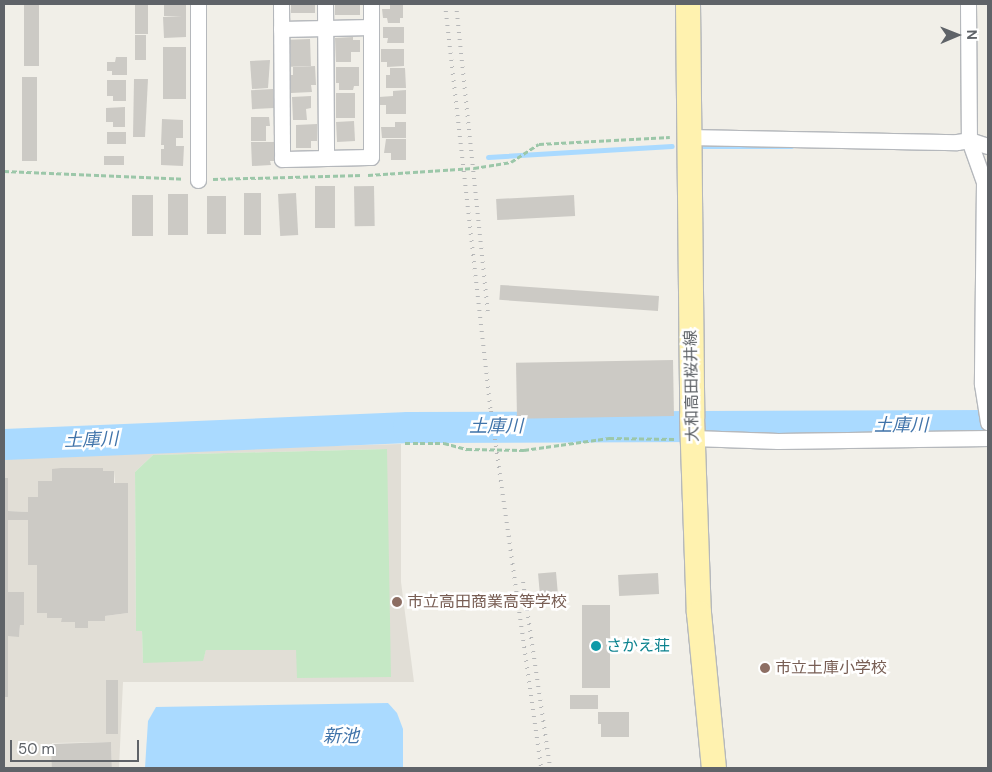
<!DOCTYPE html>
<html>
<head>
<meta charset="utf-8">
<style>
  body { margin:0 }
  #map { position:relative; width:992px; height:772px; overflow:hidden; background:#f1efe8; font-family:"DM Sans","Noto Sans JP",sans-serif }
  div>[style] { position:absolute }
  .education>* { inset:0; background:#e1ded6 }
  .green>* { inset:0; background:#c5e8c5 }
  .water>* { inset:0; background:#aadaff }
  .stream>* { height:5px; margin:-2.5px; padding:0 2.5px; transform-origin:2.5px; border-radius:2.5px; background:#aadaff }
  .river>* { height:31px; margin:-15.5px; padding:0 15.5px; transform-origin:15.5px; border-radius:15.5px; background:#aadaff }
  .building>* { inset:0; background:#cccac5; transform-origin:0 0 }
  .path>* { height:3px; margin-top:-1.5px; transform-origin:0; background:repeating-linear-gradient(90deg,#9cc7a9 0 5px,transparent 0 7.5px) }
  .roads { filter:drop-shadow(1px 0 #b5b8bc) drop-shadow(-1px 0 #b5b8bc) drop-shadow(0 1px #b5b8bc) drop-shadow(0 -1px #b5b8bc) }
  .minor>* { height:15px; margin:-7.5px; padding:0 7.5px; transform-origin:7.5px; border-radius:7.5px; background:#fff }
  .primary>* { height:24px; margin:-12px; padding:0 12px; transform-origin:12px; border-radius:12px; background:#fff2af }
  .rail>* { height:4px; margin-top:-2px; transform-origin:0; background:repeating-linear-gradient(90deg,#b6b7b8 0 1px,transparent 0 7px) }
  .dots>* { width:14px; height:14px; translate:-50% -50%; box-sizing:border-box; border:2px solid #fff; border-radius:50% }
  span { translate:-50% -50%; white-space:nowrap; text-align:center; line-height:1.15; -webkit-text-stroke:5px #fff; paint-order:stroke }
  .street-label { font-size:16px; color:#5f6368 }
  .education-label { font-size:16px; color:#785e54 }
  .left { translate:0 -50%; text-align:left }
  .culture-label { font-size:16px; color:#0d838f }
  .water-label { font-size:18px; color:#4174aa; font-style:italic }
  .frame { position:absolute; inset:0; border:5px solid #5f6368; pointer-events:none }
  .north { position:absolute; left:932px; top:10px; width:50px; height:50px; -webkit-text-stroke:4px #fff; paint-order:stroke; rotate:89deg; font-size:14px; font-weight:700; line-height:20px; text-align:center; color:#5f6368 }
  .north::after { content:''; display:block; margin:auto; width:18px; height:22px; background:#5f6368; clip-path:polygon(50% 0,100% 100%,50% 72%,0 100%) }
  .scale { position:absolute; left:10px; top:740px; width:129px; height:22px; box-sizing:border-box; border:2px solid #5f6368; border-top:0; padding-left:6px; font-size:15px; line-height:18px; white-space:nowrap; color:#5f6368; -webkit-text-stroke:4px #fff; paint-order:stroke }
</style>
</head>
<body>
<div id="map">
  <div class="education">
    <i style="clip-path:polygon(evenodd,401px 444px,401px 582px,414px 682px,123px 682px,119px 768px,112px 768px,111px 742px,52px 743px,52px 768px,4px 768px,4px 697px,8px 697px,8px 636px,19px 636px,20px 625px,24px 625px,24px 592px,8px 592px,8px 520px,28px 520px,28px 564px,37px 565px,37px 612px,47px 613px,62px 618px,62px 622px,75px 622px,75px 628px,88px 628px,88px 621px,105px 621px,105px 616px,128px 613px,114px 471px,103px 471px,102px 468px,52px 469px,52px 481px,38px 481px,38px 497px,28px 497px,28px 512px,8px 511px,8px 478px,4px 478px,4px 455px,401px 444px,387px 449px,297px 678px,297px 650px,206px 650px,204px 656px,143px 662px,142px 631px,136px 631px,135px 472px,153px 455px,387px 449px,401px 444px,118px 680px,118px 734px,106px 734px,118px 680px)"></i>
  </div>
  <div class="green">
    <i style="clip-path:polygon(387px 449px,391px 677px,297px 678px,296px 650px,206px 650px,203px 661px,143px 663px,142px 631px,136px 631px,135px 472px,153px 455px)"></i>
  </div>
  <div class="water">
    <i style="clip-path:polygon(388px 703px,397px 713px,403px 729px,403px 768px,145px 768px,148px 721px,156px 707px)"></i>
  </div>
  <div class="stream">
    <i style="left:701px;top:146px;width:90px"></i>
    <i style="left:488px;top:157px;width:184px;rotate:-3.4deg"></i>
  </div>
  <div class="river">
    <i style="left:4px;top:444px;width:404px;rotate:-2.4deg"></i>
    <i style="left:408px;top:427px;width:580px;rotate:-0.2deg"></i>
  </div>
  <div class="building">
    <i style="left:24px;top:4px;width:15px;height:62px"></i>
    <i style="left:135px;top:4px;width:13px;height:30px"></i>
    <i style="clip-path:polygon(164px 4px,186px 4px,186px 37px,164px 38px,163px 17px,182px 16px,164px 16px)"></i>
    <i style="left:291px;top:4px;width:24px;height:9px"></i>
    <i style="left:335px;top:4px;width:25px;height:11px"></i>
    <i style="clip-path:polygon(403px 4px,403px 18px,400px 18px,400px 23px,388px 23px,387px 18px,383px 18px,382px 9px,390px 9px,390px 5px)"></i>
    <i style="clip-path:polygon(383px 27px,404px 27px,404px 43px,387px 43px,388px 38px,383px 38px)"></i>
    <i style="left:135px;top:35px;width:11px;height:25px"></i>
    <i style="clip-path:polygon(353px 37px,353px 40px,360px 40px,360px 52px,351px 52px,351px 62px,336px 62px,335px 38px)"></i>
    <i style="left:310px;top:39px;width:27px;height:20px;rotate:88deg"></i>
    <i style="left:163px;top:47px;width:23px;height:52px"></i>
    <i style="clip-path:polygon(381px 49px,404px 49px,404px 66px,387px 67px,387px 62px,381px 62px)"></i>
    <i style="clip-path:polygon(116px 57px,127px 57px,127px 75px,112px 75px,112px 71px,107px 71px,107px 62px,115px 62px)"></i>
    <i style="clip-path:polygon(270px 60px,268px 88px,252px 89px,250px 61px)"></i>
    <i style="clip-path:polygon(315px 66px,316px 85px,311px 85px,312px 92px,291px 93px,290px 75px,293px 75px,293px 67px)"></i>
    <i style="clip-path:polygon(336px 67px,359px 67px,359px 86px,354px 86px,353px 90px,339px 90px,339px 83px,336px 83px)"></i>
    <i style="clip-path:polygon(390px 68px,405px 68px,406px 88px,386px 88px,386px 75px,390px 75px)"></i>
    <i style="left:22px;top:77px;width:15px;height:84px"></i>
    <i style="clip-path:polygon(134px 79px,148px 79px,145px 137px,133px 137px)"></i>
    <i style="clip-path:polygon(107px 80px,126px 80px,126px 101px,113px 101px,113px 96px,107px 96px)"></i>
    <i style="left:273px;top:89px;width:19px;height:22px;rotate:87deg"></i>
    <i style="clip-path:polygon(406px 90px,406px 114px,386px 114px,386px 105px,380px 105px,379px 97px,393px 96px,393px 91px)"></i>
    <i style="left:336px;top:93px;width:19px;height:25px"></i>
    <i style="clip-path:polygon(311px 96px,311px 108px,306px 109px,307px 120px,293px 120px,292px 97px)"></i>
    <i style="clip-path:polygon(125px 107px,125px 127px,113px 127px,113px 122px,106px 122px,106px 108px)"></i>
    <i style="clip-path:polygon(251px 117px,269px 117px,270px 126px,266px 126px,266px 141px,251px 141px)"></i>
    <i style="clip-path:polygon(162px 119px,183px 120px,183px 138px,176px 138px,176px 146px,184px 146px,183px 166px,161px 165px,161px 149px,164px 149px,164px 145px,161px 145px)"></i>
    <i style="left:354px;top:121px;width:20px;height:18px;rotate:87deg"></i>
    <i style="clip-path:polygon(395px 122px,406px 122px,406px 138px,382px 138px,381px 127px,395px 127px)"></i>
    <i style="clip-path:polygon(317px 124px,317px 141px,311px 141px,311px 148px,296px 148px,296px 125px)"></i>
    <i style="left:107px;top:132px;width:19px;height:12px"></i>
    <i style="clip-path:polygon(386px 139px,406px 139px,406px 160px,391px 160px,391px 153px,384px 153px)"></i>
    <i style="clip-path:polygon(251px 142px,274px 142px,275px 161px,270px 161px,271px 165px,252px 166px)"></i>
    <i style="left:124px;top:156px;width:9px;height:20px;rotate:90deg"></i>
    <i style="left:315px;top:186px;width:20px;height:42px"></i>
    <i style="left:374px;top:186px;width:40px;height:20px;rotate:89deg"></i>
    <i style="left:244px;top:193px;width:17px;height:42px"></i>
    <i style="left:296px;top:193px;width:42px;height:18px;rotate:87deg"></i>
    <i style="left:168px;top:194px;width:20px;height:41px"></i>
    <i style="left:132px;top:195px;width:21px;height:41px"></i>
    <i style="left:574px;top:195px;width:21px;height:78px;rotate:87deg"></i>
    <i style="left:207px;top:196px;width:19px;height:38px"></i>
    <i style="left:659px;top:296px;width:15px;height:159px;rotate:94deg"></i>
    <i style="left:673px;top:360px;width:56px;height:157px;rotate:89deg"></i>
    <i style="clip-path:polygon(61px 468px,103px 468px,103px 471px,114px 471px,114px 483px,128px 483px,128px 613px,105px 616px,105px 621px,88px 621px,88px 628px,75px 628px,75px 622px,61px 622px,62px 618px,47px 618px,47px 613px,37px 613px,37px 565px,28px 565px,28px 520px,8px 520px,8px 592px,24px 592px,24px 625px,20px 625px,19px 637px,8px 636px,8px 697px,4px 697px,4px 478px,8px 478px,8px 511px,28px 512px,28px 497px,38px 497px,38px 481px,52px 481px,52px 469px)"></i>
    <i style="left:556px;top:572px;width:23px;height:18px;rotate:85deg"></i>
    <i style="left:658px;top:573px;width:21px;height:40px;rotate:87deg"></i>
    <i style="left:582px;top:605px;width:28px;height:83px"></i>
    <i style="left:106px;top:680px;width:12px;height:54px"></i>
    <i style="left:570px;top:695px;width:28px;height:14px"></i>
    <i style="clip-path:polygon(598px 712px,629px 712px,629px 737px,601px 737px,601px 724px,598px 724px)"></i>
    <i style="left:111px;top:742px;width:26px;height:60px;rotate:88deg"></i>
  </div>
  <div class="path">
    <i style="left:4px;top:171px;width:180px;rotate:2.5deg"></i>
    <i style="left:368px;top:175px;width:106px;rotate:-3.8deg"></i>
    <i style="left:474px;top:168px;width:37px;rotate:-9deg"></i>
    <i style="left:511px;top:162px;width:33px;rotate:-33deg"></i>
    <i style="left:539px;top:144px;width:131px;rotate:-3.1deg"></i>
    <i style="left:213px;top:179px;width:149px;rotate:-1.5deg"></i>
    <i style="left:405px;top:443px;width:39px"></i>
    <i style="left:444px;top:443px;width:24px;rotate:15deg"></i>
    <i style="left:467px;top:449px;width:57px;rotate:1deg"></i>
    <i style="left:524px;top:450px;width:86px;rotate:-8deg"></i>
    <i style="left:609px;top:438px;width:66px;rotate:0.9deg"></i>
  </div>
  <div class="roads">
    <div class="minor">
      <i style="left:281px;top:4px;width:155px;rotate:89.6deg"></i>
      <i style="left:282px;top:159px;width:89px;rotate:-1.3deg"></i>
      <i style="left:371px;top:157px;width:153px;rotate:-90deg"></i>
      <i style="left:325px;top:4px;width:154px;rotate:89.6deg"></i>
      <i style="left:968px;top:4px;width:136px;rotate:89.6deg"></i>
      <i style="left:969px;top:140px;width:45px;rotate:70.3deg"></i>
      <i style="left:984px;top:182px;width:202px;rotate:90.6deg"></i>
      <i style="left:982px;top:384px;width:39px;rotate:81deg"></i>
      <i style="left:281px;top:29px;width:90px;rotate:-1.3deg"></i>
      <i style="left:688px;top:137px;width:269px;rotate:1.1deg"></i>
      <i style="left:957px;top:142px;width:12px;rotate:-9deg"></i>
      <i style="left:969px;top:140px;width:20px;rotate:18deg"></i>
      <i style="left:198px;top:180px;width:176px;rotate:-90deg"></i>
      <i style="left:693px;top:438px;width:85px;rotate:2deg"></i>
      <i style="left:778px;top:441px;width:210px;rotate:-0.8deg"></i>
    </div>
    <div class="primary">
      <i style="left:688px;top:4px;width:413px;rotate:89.4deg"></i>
      <i style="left:692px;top:417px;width:196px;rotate:88deg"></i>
      <i style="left:699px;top:613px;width:156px;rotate:84.5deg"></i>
    </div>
  </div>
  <div class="rail">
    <i style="left:445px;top:4px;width:410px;rotate:83.6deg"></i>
    <i style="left:491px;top:411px;width:360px;rotate:82deg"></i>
    <i style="left:456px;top:4px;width:313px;rotate:84.1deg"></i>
    <i style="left:523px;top:582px;width:188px;rotate:81.7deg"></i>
  </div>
  <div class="dots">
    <i style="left:397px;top:602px;background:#8d6e63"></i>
    <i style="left:596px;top:646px;background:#0f9aa8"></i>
    <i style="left:765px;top:668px;background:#8d6e63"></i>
  </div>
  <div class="street-label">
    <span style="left:692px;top:386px;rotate:-91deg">大和高田桜井線</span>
  </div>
  <div class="education-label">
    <span class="left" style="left:407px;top:602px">市立高田商業高等学校</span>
    <span class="left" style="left:775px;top:668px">市立土庫小学校</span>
  </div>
  <div class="culture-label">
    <span class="left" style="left:606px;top:646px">さかえ荘</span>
  </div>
  <div class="water-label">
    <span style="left:901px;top:425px">土庫川</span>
    <span style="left:496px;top:426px">土庫川</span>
    <span style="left:91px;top:440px;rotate:-2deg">土庫川</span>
    <span style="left:341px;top:736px">新池</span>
  </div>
  <div class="frame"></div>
  <div class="north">N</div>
  <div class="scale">50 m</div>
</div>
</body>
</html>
